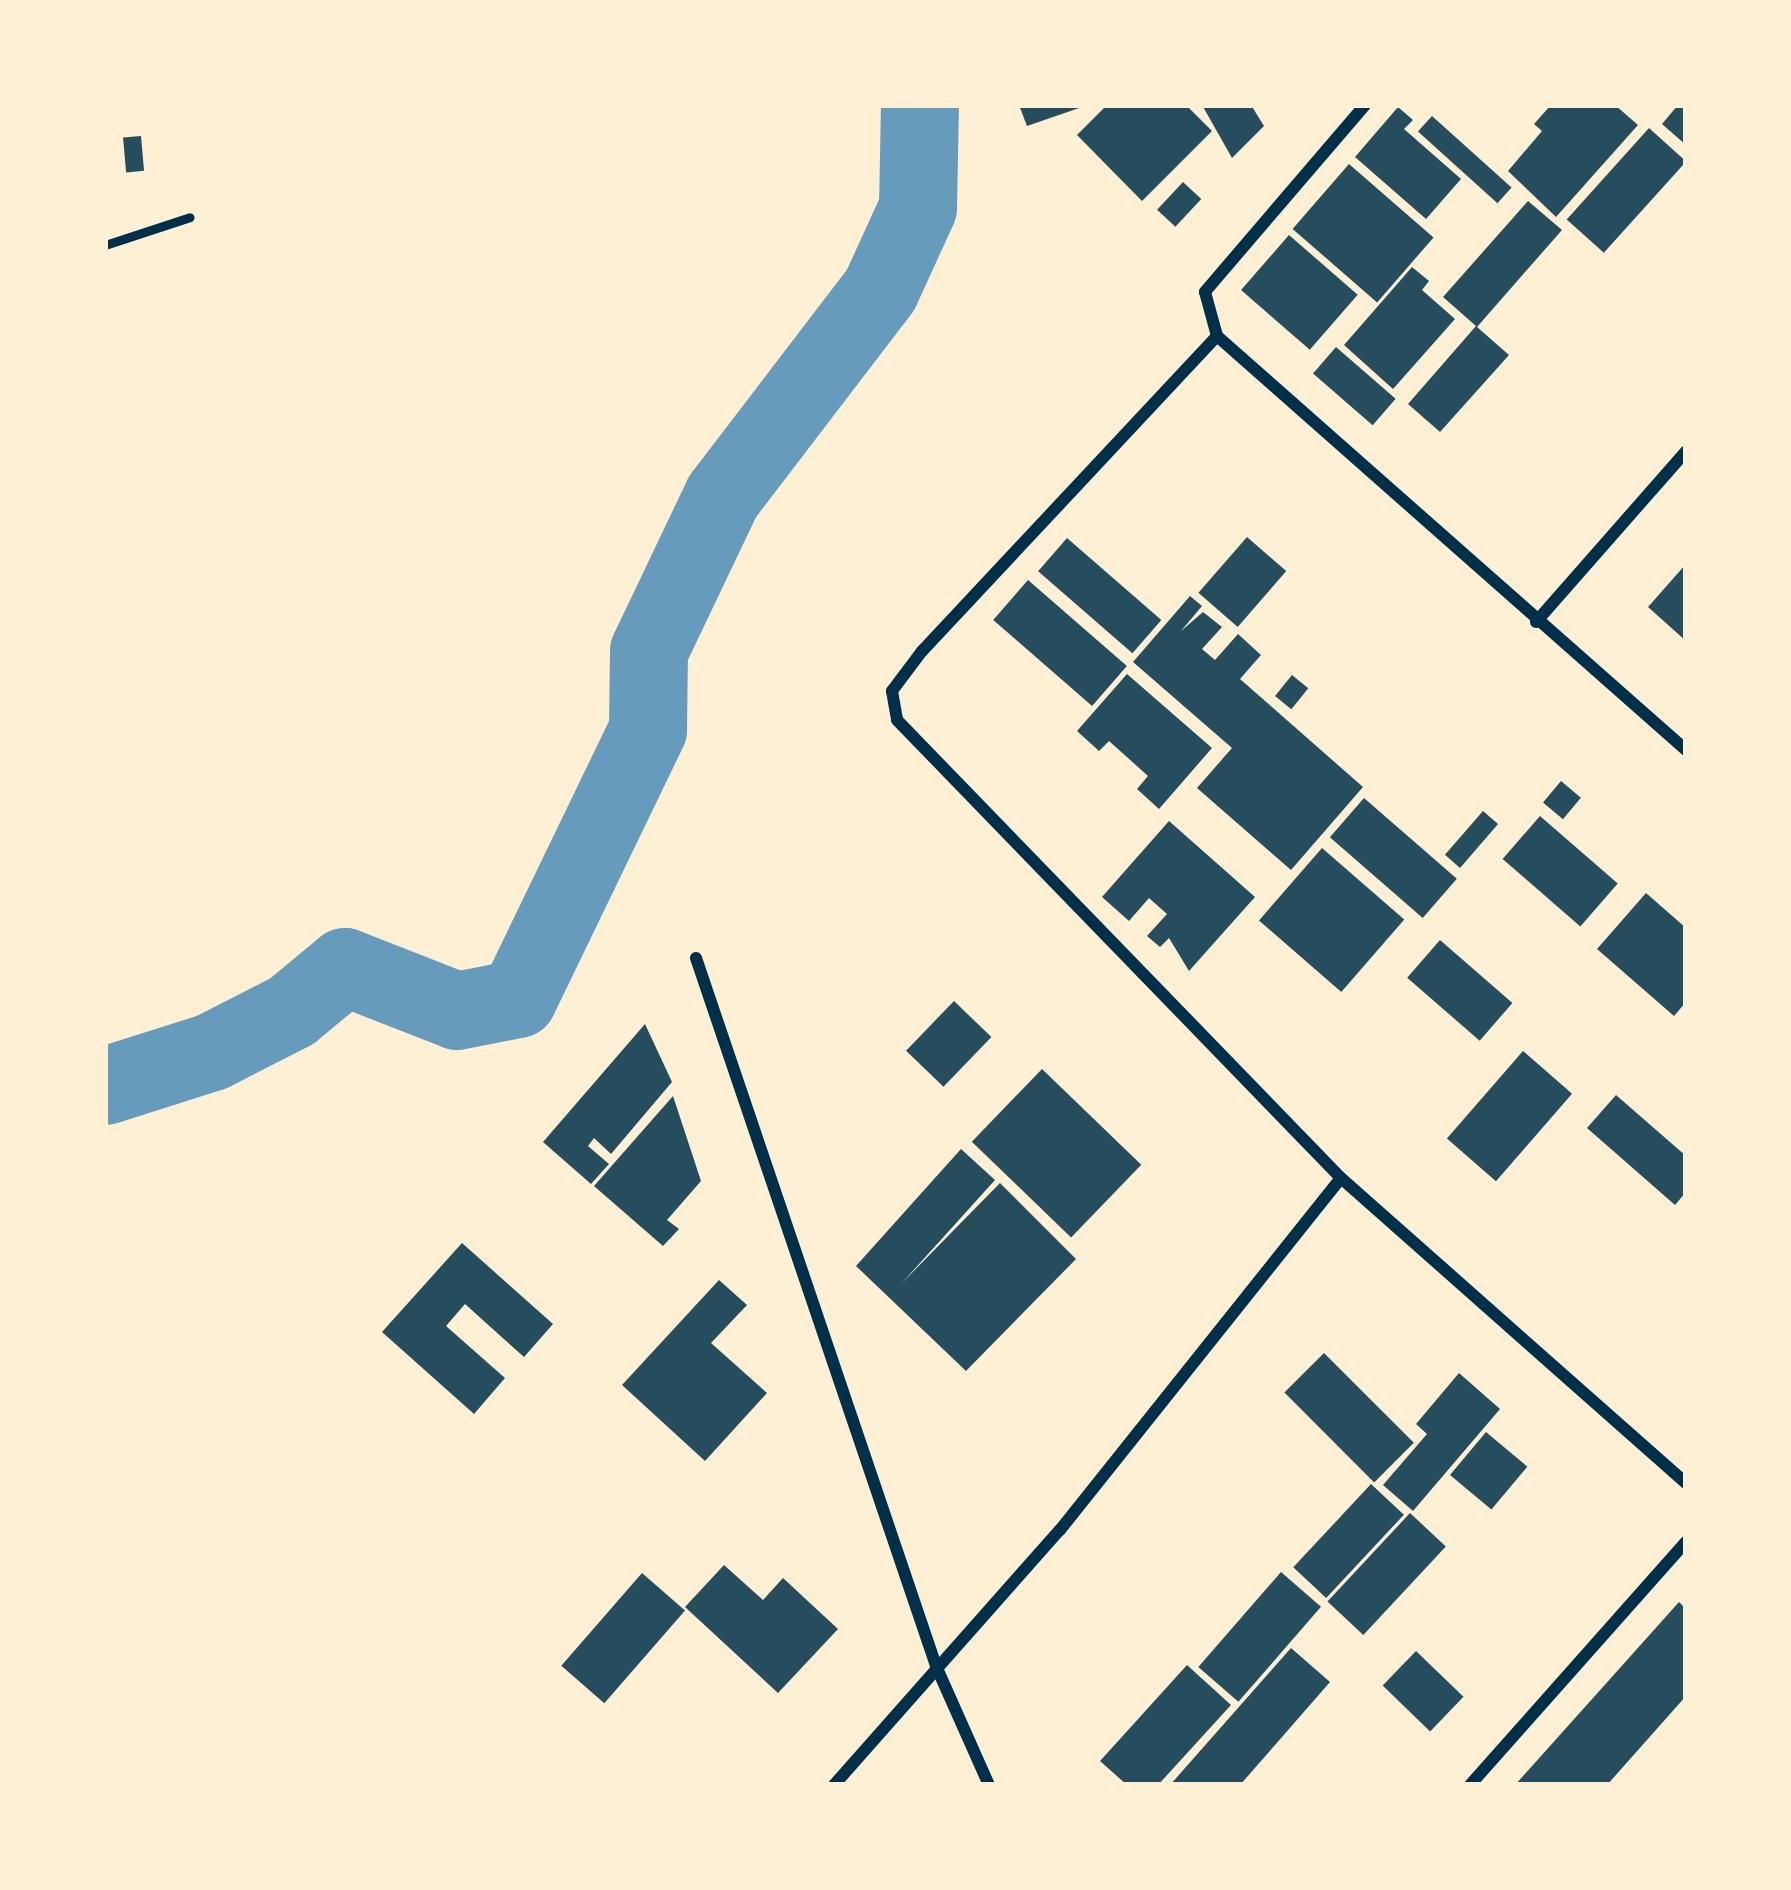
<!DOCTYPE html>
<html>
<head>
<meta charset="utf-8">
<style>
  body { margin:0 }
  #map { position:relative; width:1791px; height:1890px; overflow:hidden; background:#fdf0d5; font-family:Montserrat,sans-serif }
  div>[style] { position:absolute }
  .river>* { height:78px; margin:-39px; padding:0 39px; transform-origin:39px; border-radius:39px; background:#669bbc }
  .building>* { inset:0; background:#264d5e; transform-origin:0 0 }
  .service>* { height:9px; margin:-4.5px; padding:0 4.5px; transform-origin:4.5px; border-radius:4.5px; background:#003049 }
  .minor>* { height:12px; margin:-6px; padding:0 6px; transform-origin:6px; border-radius:6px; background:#003049 }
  span { translate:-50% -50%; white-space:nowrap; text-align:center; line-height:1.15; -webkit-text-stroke:9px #fdf0d5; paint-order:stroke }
  .frame { position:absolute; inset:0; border:108px solid #fdf0d5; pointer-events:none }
</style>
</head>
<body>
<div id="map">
  <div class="river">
    <i style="left:105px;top:1086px;width:112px;rotate:-17.6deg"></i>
    <i style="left:212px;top:1052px;width:90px;rotate:-27.1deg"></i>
    <i style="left:292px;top:1011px;width:69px;rotate:-39.7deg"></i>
    <i style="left:345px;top:967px;width:120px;rotate:21.4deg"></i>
    <i style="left:457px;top:1011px;width:62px;rotate:-11.1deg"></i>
    <i style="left:518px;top:999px;width:299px;rotate:-64.2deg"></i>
    <i style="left:648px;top:730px;width:79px;rotate:-89.3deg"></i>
    <i style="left:649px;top:651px;width:172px;rotate:-64.5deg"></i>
    <i style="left:723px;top:496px;width:260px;rotate:-52.6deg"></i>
    <i style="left:881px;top:289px;width:89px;rotate:-65.4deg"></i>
    <i style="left:918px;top:208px;width:103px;rotate:-88.9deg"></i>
  </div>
  <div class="building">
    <i style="clip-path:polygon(1019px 105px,1085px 105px,1085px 106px,1027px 126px)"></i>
    <i style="clip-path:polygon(1107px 105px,1186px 105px,1212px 131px,1142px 201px,1077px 135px)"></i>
    <i style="clip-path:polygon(1202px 105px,1251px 105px,1264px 126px,1232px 158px)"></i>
    <i style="clip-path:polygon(1551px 105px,1615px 105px,1638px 125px,1556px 217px,1508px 171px,1542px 131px,1534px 124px)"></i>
    <i style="clip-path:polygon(1678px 105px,1686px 105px,1686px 145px,1662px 124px)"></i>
    <i style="clip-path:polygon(1398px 107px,1413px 120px,1404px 129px,1461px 179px,1426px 219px,1355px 157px)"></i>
    <i style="left:1432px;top:116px;width:107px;height:21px;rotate:42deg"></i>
    <i style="left:1649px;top:128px;width:50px;height:123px;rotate:42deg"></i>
    <i style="left:141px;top:136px;width:35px;height:18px;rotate:85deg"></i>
    <i style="left:1349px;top:164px;width:112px;height:86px;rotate:41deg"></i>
    <i style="left:1183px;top:182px;width:25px;height:38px;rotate:43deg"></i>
    <i style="clip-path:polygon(1528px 201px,1562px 230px,1477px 327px,1509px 355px,1440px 432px,1408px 404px,1476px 326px,1443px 297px)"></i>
    <i style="left:1289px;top:235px;width:91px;height:73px;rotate:41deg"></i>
    <i style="clip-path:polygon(1412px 267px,1429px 281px,1422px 290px,1455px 319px,1393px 389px,1344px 345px)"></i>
    <i style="left:1336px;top:347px;width:79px;height:35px;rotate:41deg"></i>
    <i style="left:1247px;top:537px;width:52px;height:74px;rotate:41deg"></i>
    <i style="left:1067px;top:538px;width:125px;height:44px;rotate:41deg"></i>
    <i style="clip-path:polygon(1686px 564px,1686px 641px,1648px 607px)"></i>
    <i style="left:1028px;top:580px;width:131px;height:53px;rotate:41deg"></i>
    <i style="clip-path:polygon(1190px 596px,1202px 606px,1181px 631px,1203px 612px,1222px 627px,1202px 649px,1215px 660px,1238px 634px,1261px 655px,1240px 679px,1363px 787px,1291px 870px,1197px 788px,1232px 748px,1133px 662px)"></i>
    <i style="clip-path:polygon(1127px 674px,1212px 748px,1159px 809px,1137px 789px,1148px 776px,1109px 741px,1099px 751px,1077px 731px)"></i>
    <i style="left:1292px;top:675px;width:21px;height:27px;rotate:39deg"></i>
    <i style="left:1561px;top:781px;width:26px;height:28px;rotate:40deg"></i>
    <i style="left:1364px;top:798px;width:123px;height:52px;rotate:41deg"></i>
    <i style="left:1483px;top:811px;width:20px;height:58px;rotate:41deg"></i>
    <i style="left:1540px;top:816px;width:103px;height:57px;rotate:41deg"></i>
    <i style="clip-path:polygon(1169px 821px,1255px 897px,1189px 971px,1169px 938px,1160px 947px,1147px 936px,1167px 914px,1149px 898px,1129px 921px,1102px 897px)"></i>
    <i style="left:1322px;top:848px;width:109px;height:96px;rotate:41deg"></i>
    <i style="clip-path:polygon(1646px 893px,1686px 928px,1686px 1002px,1674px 1016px,1597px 949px)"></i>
    <i style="left:1440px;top:940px;width:96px;height:50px;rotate:41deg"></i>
    <i style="left:954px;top:1001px;width:52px;height:69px;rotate:44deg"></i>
    <i style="clip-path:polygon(645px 1024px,672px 1082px,611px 1154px,594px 1138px,588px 1146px,609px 1164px,591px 1184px,543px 1142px)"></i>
    <i style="left:1523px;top:1051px;width:65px;height:116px;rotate:41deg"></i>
    <i style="left:1042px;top:1069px;width:138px;height:101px;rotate:44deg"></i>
    <i style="clip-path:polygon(1616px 1095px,1686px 1156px,1686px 1192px,1675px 1205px,1587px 1128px)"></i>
    <i style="clip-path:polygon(673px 1096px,701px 1181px,667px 1220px,679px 1229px,663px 1246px,594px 1186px)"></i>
    <i style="clip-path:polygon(961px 1149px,995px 1180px,901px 1284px,1000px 1183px,1076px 1259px,966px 1371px,856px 1266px)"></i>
    <i style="clip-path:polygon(462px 1243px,553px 1324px,524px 1357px,465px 1304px,446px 1326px,505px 1378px,474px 1414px,382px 1332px)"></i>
    <i style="clip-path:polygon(719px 1280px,747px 1305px,711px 1343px,767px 1393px,705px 1461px,622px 1385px)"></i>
    <i style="left:1324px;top:1353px;width:127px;height:56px;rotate:45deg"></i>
    <i style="clip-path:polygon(1459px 1373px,1500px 1409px,1413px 1511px,1383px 1485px,1427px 1434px,1416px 1424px)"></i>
    <i style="left:1486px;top:1432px;width:54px;height:56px;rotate:40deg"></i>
    <i style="left:1371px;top:1484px;width:45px;height:114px;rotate:43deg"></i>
    <i style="left:1410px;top:1513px;width:49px;height:121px;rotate:43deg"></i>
    <i style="clip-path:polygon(724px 1565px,763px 1600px,783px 1578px,838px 1629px,778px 1693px,685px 1607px)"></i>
    <i style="left:1281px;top:1572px;width:53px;height:126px;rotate:41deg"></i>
    <i style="left:642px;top:1573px;width:57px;height:123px;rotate:41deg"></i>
    <i style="clip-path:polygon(1679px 1602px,1686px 1609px,1686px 1696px,1607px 1785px,1515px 1785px)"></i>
    <i style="clip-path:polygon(1291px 1648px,1330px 1682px,1240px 1785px,1170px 1785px)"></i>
    <i style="left:1416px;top:1651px;width:66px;height:48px;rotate:44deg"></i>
    <i style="clip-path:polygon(1187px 1665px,1231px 1705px,1158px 1785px,1127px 1785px,1100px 1761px)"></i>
  </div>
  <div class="service">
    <i style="left:105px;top:245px;width:89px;rotate:-18.2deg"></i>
  </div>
  <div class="minor">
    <i style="left:1365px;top:105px;width:246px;rotate:130.6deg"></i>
    <i style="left:1205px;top:292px;width:46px;rotate:74.7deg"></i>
    <i style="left:1217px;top:336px;width:626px;rotate:41.44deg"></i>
    <i style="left:1217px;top:336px;width:432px;rotate:133.1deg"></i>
    <i style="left:922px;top:651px;width:50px;rotate:126.9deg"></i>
    <i style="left:892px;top:691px;width:29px;rotate:80deg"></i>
    <i style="left:897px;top:720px;width:638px;rotate:45.89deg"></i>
    <i style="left:1341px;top:1178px;width:460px;rotate:41.5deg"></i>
    <i style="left:1536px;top:622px;width:227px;rotate:-48.7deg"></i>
    <i style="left:696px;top:958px;width:748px;rotate:71.27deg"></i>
    <i style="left:936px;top:1666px;width:130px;rotate:66deg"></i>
    <i style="left:834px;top:1785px;width:341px;rotate:-48.5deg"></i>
    <i style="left:1060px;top:1530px;width:450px;rotate:-51.4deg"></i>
    <i style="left:1470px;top:1785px;width:325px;rotate:-48.4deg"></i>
  </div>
  <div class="frame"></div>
</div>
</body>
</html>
